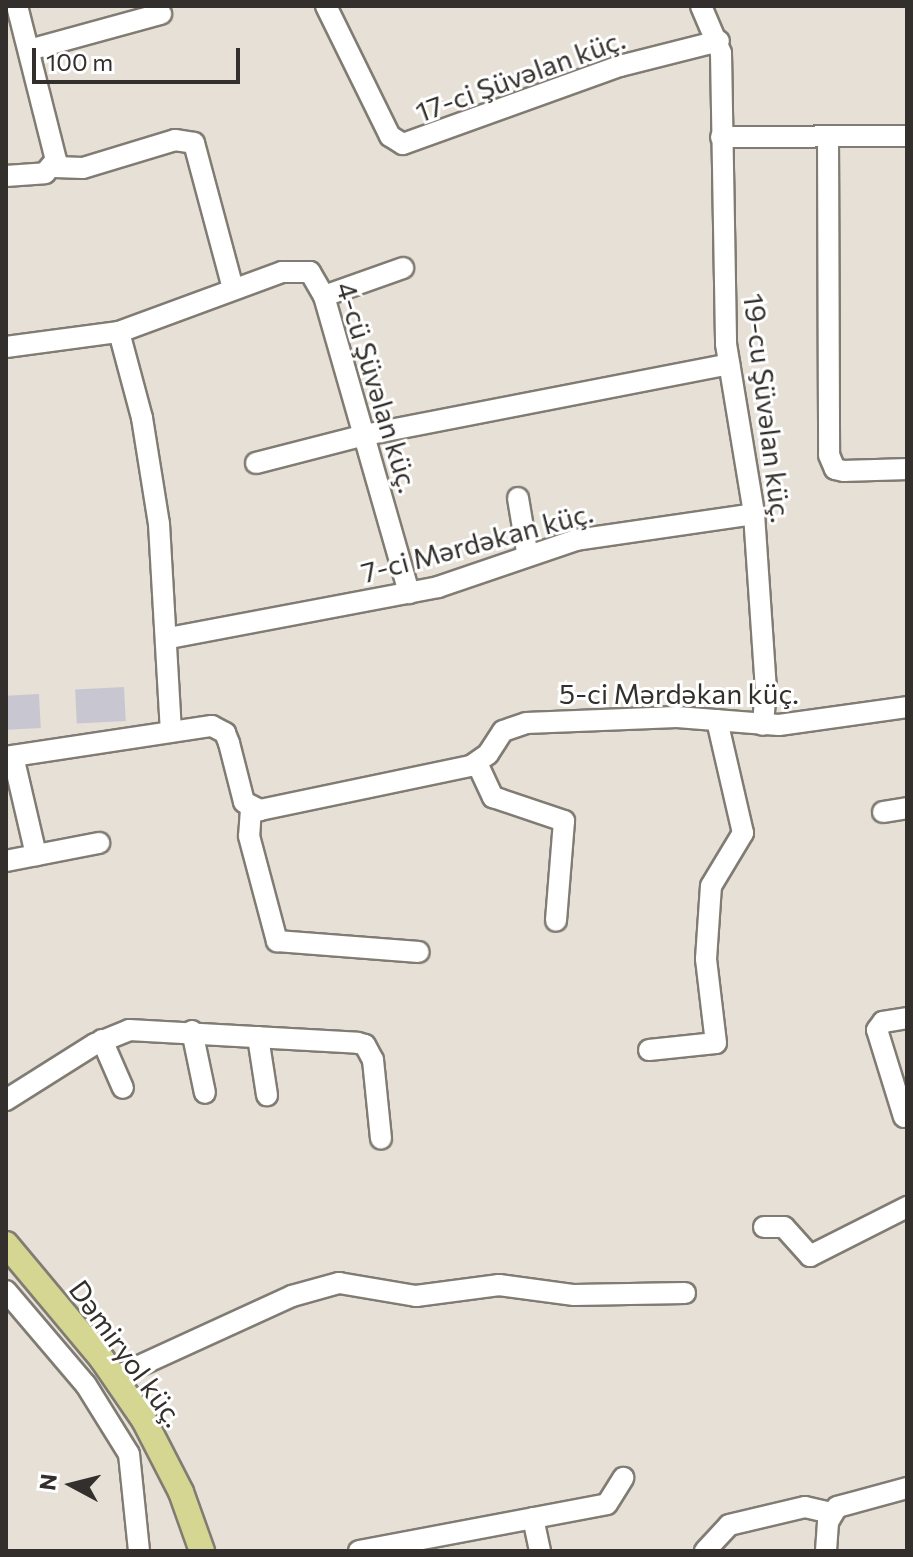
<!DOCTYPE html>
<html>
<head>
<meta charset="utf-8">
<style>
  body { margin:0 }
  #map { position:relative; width:913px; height:1557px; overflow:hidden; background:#e6e0d6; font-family:Commissioner,sans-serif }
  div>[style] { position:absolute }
  .building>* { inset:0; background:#c8c7d1; transform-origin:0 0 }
  .roads { filter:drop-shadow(2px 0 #817c73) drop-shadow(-2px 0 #817c73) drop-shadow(0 2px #817c73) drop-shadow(0 -2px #817c73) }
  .minor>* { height:20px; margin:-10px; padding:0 10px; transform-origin:10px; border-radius:10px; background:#fff }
  .major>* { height:24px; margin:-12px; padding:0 12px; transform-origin:12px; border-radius:12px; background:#d4d691 }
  span { translate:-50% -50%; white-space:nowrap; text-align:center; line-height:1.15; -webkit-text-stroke:6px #fff; paint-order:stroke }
  .street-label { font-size:28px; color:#322f2c }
  .frame { position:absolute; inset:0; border:8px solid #322f2c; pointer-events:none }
  .north { position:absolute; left:32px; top:1445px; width:80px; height:80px; -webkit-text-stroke:6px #fff; paint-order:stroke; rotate:277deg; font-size:22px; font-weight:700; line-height:32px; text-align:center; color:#322f2c }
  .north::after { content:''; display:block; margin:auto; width:28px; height:36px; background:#322f2c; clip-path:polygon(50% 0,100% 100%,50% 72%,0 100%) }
  .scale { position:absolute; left:32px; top:48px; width:208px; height:36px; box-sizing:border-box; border:4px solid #322f2c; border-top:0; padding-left:10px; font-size:24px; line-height:28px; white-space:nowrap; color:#322f2c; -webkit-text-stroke:6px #fff; paint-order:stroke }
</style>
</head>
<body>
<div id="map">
  <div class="building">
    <i style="left:124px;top:687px;width:34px;height:49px;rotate:87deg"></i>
    <i style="left:39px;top:694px;width:34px;height:33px;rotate:87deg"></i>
  </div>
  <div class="roads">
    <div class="minor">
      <i style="left:326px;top:6px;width:145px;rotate:63.8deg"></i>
      <i style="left:390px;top:136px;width:15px;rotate:32deg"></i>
      <i style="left:403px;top:144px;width:231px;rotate:-19.8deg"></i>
      <i style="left:620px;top:66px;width:102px;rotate:-14.2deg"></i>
      <i style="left:701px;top:6px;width:51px;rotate:66.9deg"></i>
      <i style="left:721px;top:53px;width:291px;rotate:89deg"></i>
      <i style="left:726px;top:344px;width:172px;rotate:80.6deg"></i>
      <i style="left:754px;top:514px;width:175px;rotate:86.1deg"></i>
      <i style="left:766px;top:689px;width:36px;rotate:95deg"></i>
      <i style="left:29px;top:50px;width:137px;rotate:-15.3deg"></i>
      <i style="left:721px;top:137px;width:186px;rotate:-0.3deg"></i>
      <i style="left:828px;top:137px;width:318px;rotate:89.8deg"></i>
      <i style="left:829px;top:455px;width:15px;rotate:67deg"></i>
      <i style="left:835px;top:469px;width:9px;rotate:13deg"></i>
      <i style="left:844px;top:471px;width:63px;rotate:-1.8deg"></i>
      <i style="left:55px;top:167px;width:28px;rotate:2deg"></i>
      <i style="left:83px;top:168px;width:96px;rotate:-16.9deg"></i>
      <i style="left:175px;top:140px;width:19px;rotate:9deg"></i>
      <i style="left:194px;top:143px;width:151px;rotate:75deg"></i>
      <i style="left:6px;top:176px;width:39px;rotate:-4deg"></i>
      <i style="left:45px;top:173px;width:17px;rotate:-50deg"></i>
      <i style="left:56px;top:160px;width:159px;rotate:-104.2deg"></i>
      <i style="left:324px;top:296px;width:84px;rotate:-19.5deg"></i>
      <i style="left:119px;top:332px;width:89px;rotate:75deg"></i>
      <i style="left:142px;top:418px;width:107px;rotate:80.9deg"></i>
      <i style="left:159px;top:524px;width:206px;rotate:86.7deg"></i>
      <i style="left:6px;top:347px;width:114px;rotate:-7.6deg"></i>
      <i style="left:119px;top:332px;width:174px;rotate:-20.2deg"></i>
      <i style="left:282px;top:272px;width:28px"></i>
      <i style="left:310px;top:272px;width:28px;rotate:60deg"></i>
      <i style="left:324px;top:296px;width:309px;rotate:74deg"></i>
      <i style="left:256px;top:463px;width:113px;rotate:-14.4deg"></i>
      <i style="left:365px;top:435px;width:371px;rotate:-11deg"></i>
      <i style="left:518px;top:498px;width:55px;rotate:80.5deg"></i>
      <i style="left:169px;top:638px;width:274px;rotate:-10.7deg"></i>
      <i style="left:438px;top:587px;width:146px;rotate:-18.8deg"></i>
      <i style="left:576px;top:540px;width:180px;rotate:-8.3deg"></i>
      <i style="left:13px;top:756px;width:102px;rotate:76.9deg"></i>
      <i style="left:6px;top:757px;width:208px;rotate:-8.6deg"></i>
      <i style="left:212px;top:726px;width:15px;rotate:28deg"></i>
      <i style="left:225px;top:733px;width:11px;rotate:68deg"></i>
      <i style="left:229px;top:743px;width:61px;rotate:75.7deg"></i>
      <i style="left:244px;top:802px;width:18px;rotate:27deg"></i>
      <i style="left:260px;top:810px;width:216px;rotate:-11.8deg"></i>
      <i style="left:471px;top:766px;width:21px;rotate:-35deg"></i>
      <i style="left:488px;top:754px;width:27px;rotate:-57deg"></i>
      <i style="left:503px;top:731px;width:24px;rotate:-19deg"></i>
      <i style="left:526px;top:723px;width:151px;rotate:-2.3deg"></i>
      <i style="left:677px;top:717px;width:102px;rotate:4.5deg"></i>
      <i style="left:779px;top:725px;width:129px;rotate:-8deg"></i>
      <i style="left:477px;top:763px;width:38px;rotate:65deg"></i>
      <i style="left:493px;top:797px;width:75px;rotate:18.7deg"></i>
      <i style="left:564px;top:821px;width:100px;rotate:94.6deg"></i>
      <i style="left:251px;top:809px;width:27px;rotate:94deg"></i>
      <i style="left:249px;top:836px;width:109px;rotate:75.1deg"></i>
      <i style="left:277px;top:941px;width:142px;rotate:4.4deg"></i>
      <i style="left:883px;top:812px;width:24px;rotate:-9deg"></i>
      <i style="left:6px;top:861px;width:95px;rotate:-11deg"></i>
      <i style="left:192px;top:1031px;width:63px;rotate:78.2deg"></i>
      <i style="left:258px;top:1037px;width:59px;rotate:81.2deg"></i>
      <i style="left:102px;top:1040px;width:52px;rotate:66.4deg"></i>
      <i style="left:649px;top:1050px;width:67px;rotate:-6deg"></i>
      <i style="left:716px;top:1043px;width:85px;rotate:-96.8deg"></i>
      <i style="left:706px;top:959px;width:73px;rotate:-86.1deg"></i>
      <i style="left:711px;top:886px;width:62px;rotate:-58.9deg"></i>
      <i style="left:743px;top:833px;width:116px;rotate:-103deg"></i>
      <i style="left:6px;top:1100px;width:105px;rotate:-32.2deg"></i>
      <i style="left:95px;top:1044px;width:37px;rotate:-22deg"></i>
      <i style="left:129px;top:1030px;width:229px;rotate:3.2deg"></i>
      <i style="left:358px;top:1043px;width:7px;rotate:16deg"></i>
      <i style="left:365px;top:1045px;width:17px;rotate:62deg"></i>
      <i style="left:373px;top:1060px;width:79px;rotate:84.2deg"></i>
      <i style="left:904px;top:1117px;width:91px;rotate:-107.2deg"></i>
      <i style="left:877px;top:1030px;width:10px;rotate:-53deg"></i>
      <i style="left:883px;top:1022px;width:24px;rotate:-9deg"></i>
      <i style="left:764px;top:1227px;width:20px"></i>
      <i style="left:784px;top:1227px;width:39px;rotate:48deg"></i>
      <i style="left:810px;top:1256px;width:109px;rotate:-26.8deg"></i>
      <i style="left:6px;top:1291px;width:123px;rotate:49.6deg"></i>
      <i style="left:86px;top:1385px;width:81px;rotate:58.1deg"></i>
      <i style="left:129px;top:1454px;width:98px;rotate:84.1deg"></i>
      <i style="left:115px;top:1377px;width:195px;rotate:-24.6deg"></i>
      <i style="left:292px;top:1296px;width:49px;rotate:-15.5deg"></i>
      <i style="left:339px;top:1283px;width:78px;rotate:9.6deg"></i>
      <i style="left:416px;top:1296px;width:84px;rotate:-7.5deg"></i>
      <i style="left:499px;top:1285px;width:76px;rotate:7.6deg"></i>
      <i style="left:574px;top:1295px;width:111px;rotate:-1deg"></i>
      <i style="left:533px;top:1518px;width:34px;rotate:78deg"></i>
      <i style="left:359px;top:1551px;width:252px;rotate:-10.7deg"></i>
      <i style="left:607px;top:1504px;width:31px;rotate:-58deg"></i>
      <i style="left:705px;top:1551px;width:35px;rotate:-47deg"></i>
      <i style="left:729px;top:1525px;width:78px;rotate:-13.3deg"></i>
      <i style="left:805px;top:1507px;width:28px;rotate:13deg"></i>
      <i style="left:826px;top:1551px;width:29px;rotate:-86deg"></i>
      <i style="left:828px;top:1522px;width:17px;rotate:-59deg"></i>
      <i style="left:837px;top:1507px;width:73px;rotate:-15.2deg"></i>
    </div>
    <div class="major">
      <i style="left:6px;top:1244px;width:150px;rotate:50.1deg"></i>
      <i style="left:102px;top:1359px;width:74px;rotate:55.5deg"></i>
      <i style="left:144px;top:1420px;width:81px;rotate:62.8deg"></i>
      <i style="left:181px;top:1492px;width:63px;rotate:70.4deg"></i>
    </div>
  </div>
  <div class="street-label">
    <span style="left:520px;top:75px;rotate:-20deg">17-ci Şüvəlan küç.</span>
    <span style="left:378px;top:387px;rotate:73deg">4-cü Şüvəlan küç.</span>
    <span style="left:768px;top:408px;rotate:83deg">19-cu Şüvəlan küç.</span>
    <span style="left:477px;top:542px;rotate:-15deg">7-ci Mərdəkan küç.</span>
    <span style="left:679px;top:693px">5-ci Mərdəkan küç.</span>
    <span style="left:127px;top:1353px;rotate:54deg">Dəmiryol küç.</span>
  </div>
  <div class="frame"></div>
  <div class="north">N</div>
  <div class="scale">100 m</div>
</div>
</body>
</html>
